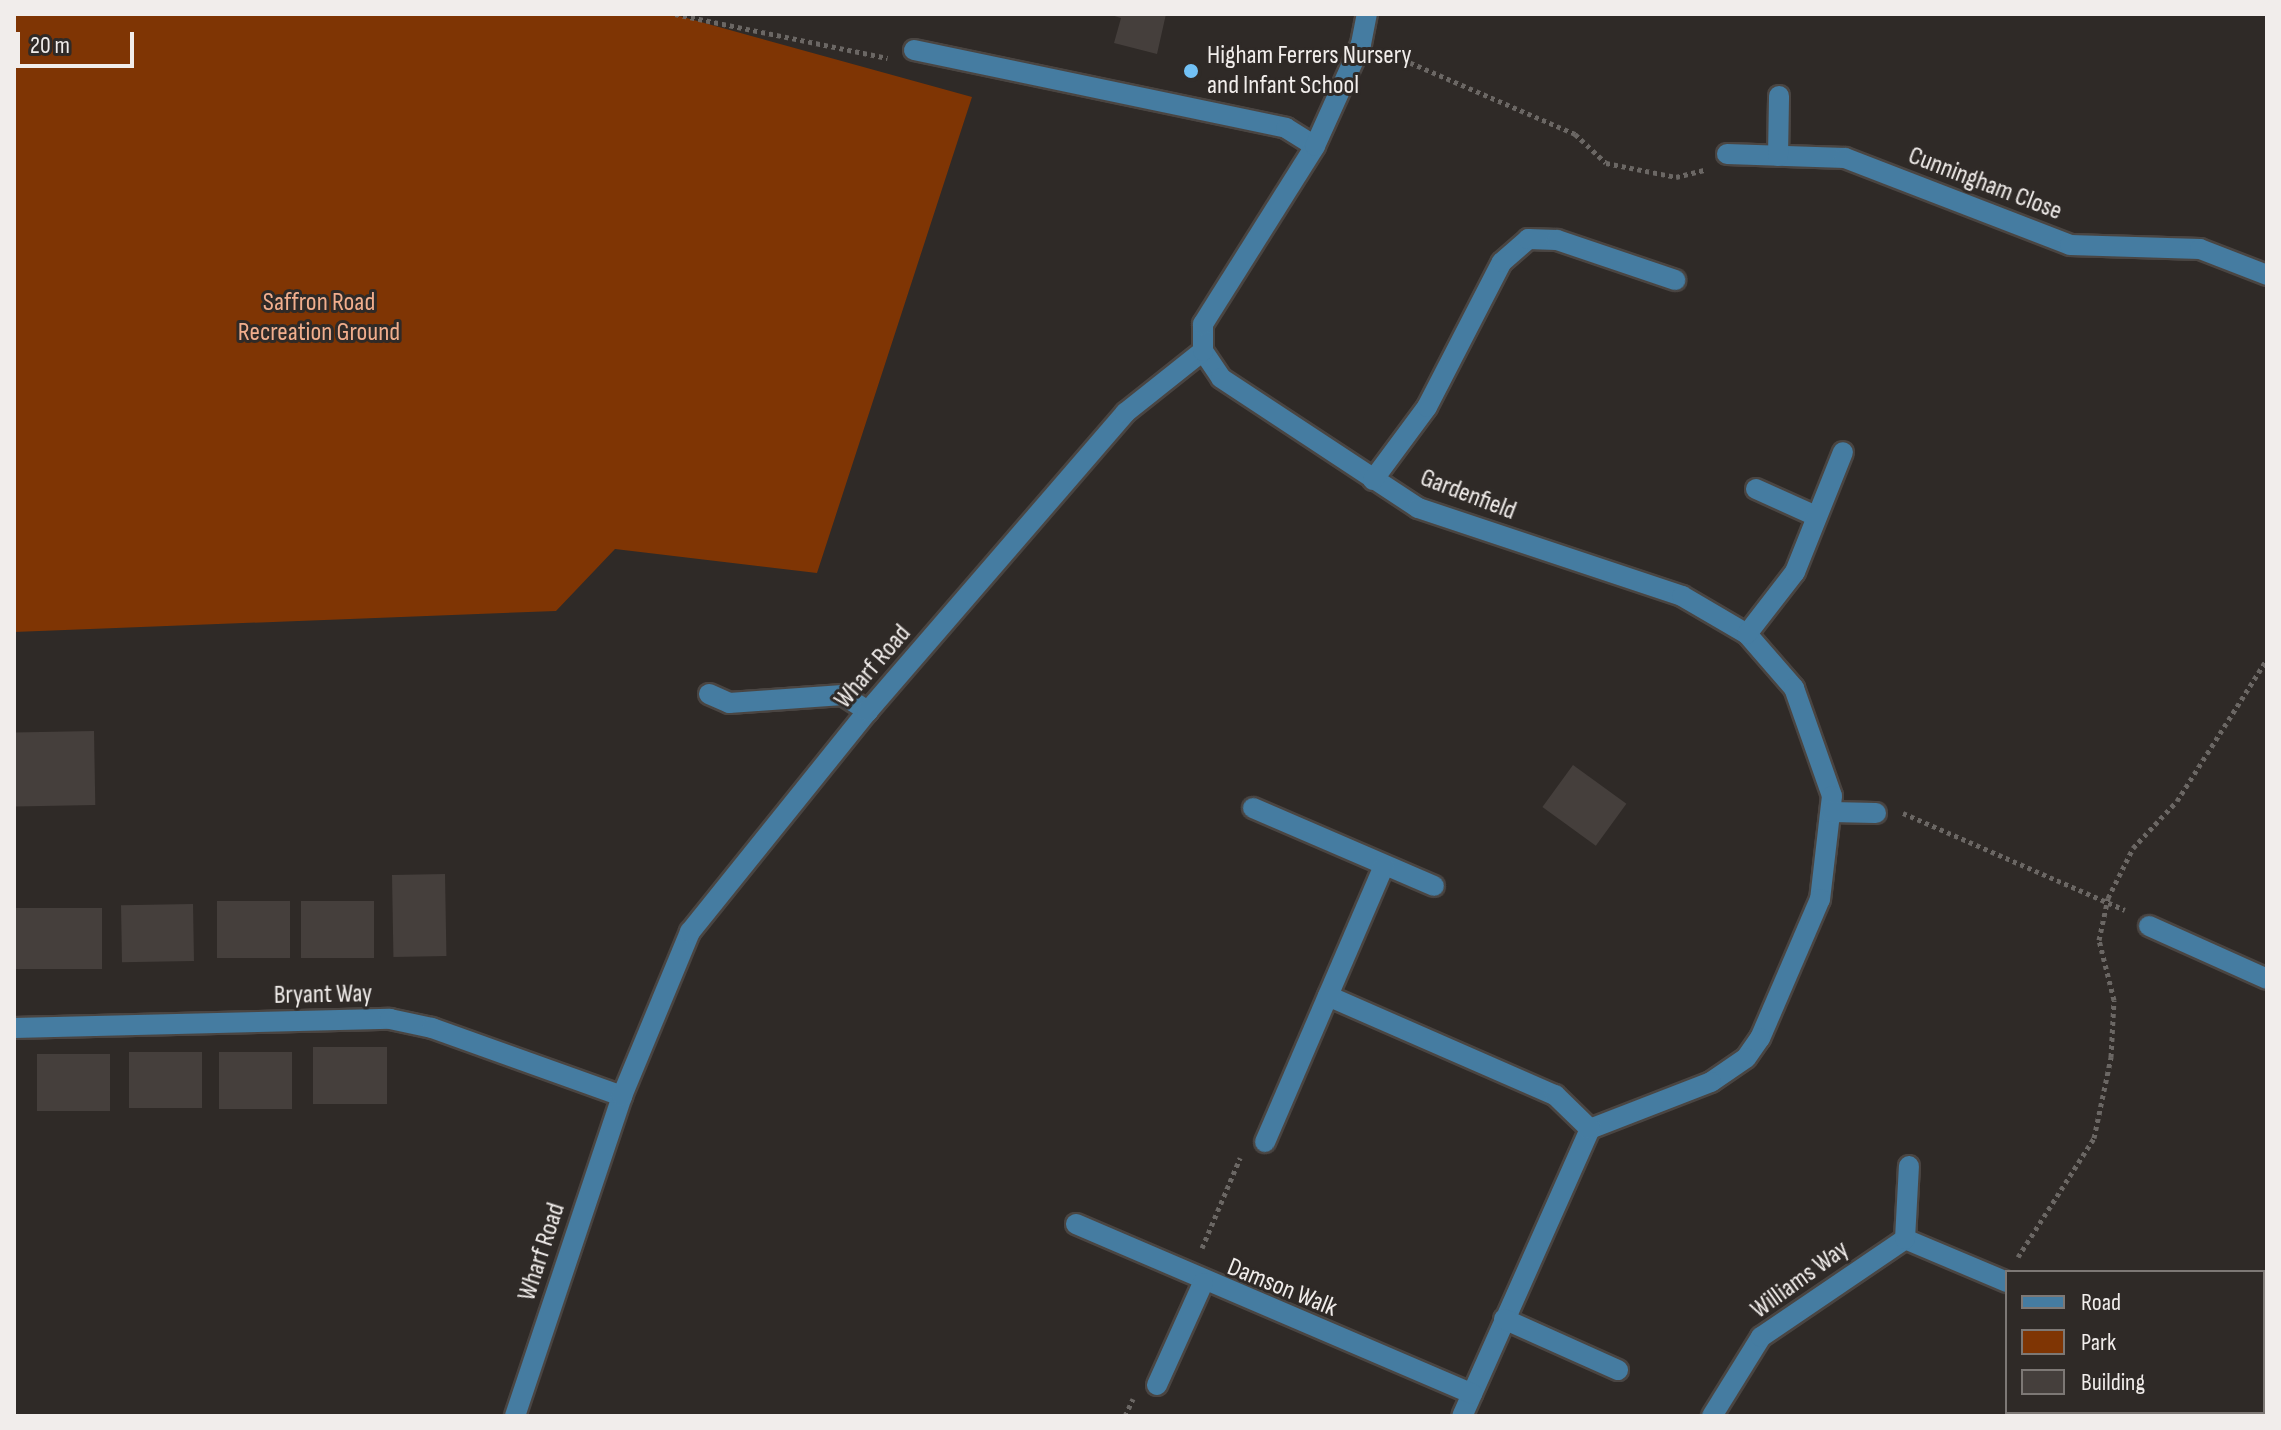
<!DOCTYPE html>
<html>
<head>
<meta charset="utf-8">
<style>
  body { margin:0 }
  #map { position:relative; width:2281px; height:1430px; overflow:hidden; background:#2f2a27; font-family:"Sofia Sans Condensed",sans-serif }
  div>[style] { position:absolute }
  .green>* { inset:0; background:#7f3504 }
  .building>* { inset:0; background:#453f3c; transform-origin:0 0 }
  .path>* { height:5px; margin-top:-2.5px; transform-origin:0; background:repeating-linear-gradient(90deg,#6b6764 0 4px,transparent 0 8px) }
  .roads { filter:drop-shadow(2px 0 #4a4542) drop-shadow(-2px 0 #4a4542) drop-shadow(0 2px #4a4542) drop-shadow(0 -2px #4a4542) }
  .minor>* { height:20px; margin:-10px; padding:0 10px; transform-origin:10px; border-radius:10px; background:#457ca1 }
  .dots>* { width:22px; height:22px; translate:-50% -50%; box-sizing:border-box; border:4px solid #2f2a27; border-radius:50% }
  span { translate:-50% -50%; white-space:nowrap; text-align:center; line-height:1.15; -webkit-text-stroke:6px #2f2a27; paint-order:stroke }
  .poi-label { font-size:26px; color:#f1edeb }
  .left { translate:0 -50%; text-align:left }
  .street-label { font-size:26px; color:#f1edeb }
  .park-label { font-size:26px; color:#f1ae8d }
  .frame { position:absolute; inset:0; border:16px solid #f1edeb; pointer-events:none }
  .legend { position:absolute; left:2005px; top:1270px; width:260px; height:144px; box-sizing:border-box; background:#2f2a27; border:2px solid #7d7875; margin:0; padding:10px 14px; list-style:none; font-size:24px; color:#f1edeb }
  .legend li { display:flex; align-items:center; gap:16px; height:40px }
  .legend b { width:40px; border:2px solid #7d7875 }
  .scale { position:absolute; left:16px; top:32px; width:118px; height:36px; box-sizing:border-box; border:4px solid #f1edeb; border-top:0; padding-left:10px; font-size:24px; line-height:28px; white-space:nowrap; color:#f1edeb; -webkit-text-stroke:6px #2f2a27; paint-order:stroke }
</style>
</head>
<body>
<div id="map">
  <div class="green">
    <i style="clip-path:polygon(14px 14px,672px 14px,972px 97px,817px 573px,615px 549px,556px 611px,14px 632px)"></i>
  </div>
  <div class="building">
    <i style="clip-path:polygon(1108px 14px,1166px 14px,1157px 54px,1114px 43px,1121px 18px)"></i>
    <i style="left:94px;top:731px;width:74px;height:80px;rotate:89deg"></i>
    <i style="left:1573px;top:765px;width:66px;height:52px;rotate:36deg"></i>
    <i style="left:445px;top:874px;width:82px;height:53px;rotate:89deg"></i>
    <i style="left:217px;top:901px;width:73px;height:57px"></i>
    <i style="left:301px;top:901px;width:73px;height:57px"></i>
    <i style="left:193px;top:904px;width:57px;height:72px;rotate:89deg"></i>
    <i style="left:14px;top:908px;width:88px;height:61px"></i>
    <i style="left:387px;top:1047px;width:57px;height:74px;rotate:90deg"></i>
    <i style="left:202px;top:1052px;width:56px;height:73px;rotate:90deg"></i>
    <i style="left:219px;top:1052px;width:73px;height:57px"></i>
    <i style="left:110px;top:1054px;width:57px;height:73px;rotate:90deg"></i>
  </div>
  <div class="path">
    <i style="left:675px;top:14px;width:217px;rotate:11.7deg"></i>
    <i style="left:1388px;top:53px;width:204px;rotate:23.4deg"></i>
    <i style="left:1575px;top:134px;width:42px;rotate:43.1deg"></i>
    <i style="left:1606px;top:163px;width:71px;rotate:11.3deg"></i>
    <i style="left:1676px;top:177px;width:29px;rotate:-14deg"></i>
    <i style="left:1903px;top:813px;width:242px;rotate:23.6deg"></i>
    <i style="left:1202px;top:1248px;width:98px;rotate:-67.1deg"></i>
    <i style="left:2018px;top:1257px;width:141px;rotate:-57.4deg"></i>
    <i style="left:2094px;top:1138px;width:83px;rotate:-78.1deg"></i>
    <i style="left:2111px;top:1057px;width:57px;rotate:-87deg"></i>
    <i style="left:2114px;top:1000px;width:62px;rotate:-104deg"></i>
    <i style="left:2099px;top:940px;width:43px;rotate:-77.9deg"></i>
    <i style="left:2108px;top:898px;width:56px;rotate:-63.4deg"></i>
    <i style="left:2133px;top:848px;width:64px;rotate:-46.9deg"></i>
    <i style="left:2177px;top:801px;width:168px;rotate:-57.6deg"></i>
    <i style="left:1125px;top:1416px;width:19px;rotate:-65deg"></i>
  </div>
  <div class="roads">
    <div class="minor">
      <i style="left:914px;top:50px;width:380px;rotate:11.8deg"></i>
      <i style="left:1286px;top:128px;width:34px;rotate:32deg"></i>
      <i style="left:1727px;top:154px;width:118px;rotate:1.9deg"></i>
      <i style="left:1845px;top:158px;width:241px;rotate:21.1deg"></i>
      <i style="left:2070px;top:245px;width:130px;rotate:1.8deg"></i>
      <i style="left:2200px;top:249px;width:72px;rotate:21.2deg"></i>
      <i style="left:1778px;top:156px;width:60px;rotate:-89deg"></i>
      <i style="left:1203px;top:351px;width:32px;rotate:56deg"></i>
      <i style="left:1221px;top:378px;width:236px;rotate:33.4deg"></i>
      <i style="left:1418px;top:508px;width:278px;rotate:18.4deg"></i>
      <i style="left:1682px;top:596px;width:75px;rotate:30.3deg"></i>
      <i style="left:1747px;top:634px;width:72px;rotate:49deg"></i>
      <i style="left:1794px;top:688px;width:114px;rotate:70.6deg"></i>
      <i style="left:1832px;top:796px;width:104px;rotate:96.6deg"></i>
      <i style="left:1820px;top:899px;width:151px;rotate:113.3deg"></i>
      <i style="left:1760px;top:1038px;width:24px;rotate:125deg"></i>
      <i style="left:1746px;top:1058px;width:42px;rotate:145.6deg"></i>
      <i style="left:1711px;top:1082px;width:130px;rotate:158.8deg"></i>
      <i style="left:1590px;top:1129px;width:314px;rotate:114deg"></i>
      <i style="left:1373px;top:480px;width:91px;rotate:-53.5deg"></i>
      <i style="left:1427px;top:407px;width:163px;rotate:-62.7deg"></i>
      <i style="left:1502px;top:262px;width:35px;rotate:-41deg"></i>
      <i style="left:1528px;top:239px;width:29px;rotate:2deg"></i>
      <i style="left:1557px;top:240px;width:125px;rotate:18.7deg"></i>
      <i style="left:1756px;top:489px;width:66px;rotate:24.2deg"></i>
      <i style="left:1747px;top:634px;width:78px;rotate:-52.3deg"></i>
      <i style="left:1795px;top:572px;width:129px;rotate:-68.2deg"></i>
      <i style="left:709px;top:694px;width:22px;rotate:24deg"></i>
      <i style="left:729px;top:703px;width:114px;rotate:-4deg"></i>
      <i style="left:843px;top:695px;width:30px;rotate:33deg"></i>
      <i style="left:1253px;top:808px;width:197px;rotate:23.3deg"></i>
      <i style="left:1831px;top:812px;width:45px;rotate:1.3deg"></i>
      <i style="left:2149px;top:926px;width:129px;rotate:24.2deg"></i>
      <i style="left:1328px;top:996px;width:248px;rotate:23.6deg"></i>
      <i style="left:1555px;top:1095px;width:49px;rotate:44.2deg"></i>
      <i style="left:14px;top:1028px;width:376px;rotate:-1.4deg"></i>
      <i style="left:390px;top:1019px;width:43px;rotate:12.1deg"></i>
      <i style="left:432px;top:1028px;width:202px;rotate:19.7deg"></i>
      <i style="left:1265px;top:1142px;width:301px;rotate:-66.7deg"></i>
      <i style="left:1076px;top:1224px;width:431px;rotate:23.2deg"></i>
      <i style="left:1905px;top:1239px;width:111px;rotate:22.9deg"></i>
      <i style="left:1504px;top:1319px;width:125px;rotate:24.1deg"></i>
      <i style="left:1157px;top:1385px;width:112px;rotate:-65.7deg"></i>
      <i style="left:2263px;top:1388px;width:4px;rotate:14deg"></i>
      <i style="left:515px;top:1416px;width:337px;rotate:-71.5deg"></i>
      <i style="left:622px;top:1096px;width:178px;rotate:-67.5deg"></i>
      <i style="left:690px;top:932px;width:284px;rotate:-51.2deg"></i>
      <i style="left:868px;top:711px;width:394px;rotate:-49.2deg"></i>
      <i style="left:1125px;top:413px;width:100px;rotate:-38.5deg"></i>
      <i style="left:1203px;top:351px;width:27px;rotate:-90deg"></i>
      <i style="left:1203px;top:324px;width:210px;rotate:-57.8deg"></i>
      <i style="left:1315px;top:146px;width:112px;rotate:-65.7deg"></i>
      <i style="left:1361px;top:44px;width:31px;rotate:-79deg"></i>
      <i style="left:1712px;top:1416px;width:93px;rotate:-58.2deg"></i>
      <i style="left:1761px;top:1337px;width:174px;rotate:-34.2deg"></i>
      <i style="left:1905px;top:1239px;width:73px;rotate:-86.9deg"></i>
      <i style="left:2100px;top:1416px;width:4px;rotate:-63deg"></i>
    </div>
  </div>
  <div class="dots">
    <i style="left:1191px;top:71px;background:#72c1f5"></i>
  </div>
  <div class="poi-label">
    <span class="left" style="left:1207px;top:71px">Higham Ferrers Nursery<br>and Infant School</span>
  </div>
  <div class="street-label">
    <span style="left:1985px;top:184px;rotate:21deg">Cunningham Close</span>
    <span style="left:1468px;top:495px;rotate:21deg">Gardenfield</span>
    <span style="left:873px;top:667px;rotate:-49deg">Wharf Road</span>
    <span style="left:323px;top:995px;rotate:-1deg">Bryant Way</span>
    <span style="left:542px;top:1252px;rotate:-72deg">Wharf Road</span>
    <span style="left:1800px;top:1280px;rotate:-36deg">Williams Way</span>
    <span style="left:1282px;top:1288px;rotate:22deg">Damson Walk</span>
  </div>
  <div class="park-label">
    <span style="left:319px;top:318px">Saffron Road<br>Recreation Ground</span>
  </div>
  <div class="frame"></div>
  <ul class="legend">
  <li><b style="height:10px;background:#457ca1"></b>Road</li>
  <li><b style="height:22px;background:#7f3504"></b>Park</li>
  <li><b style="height:22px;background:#453f3c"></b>Building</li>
  </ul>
  <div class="scale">20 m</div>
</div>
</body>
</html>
